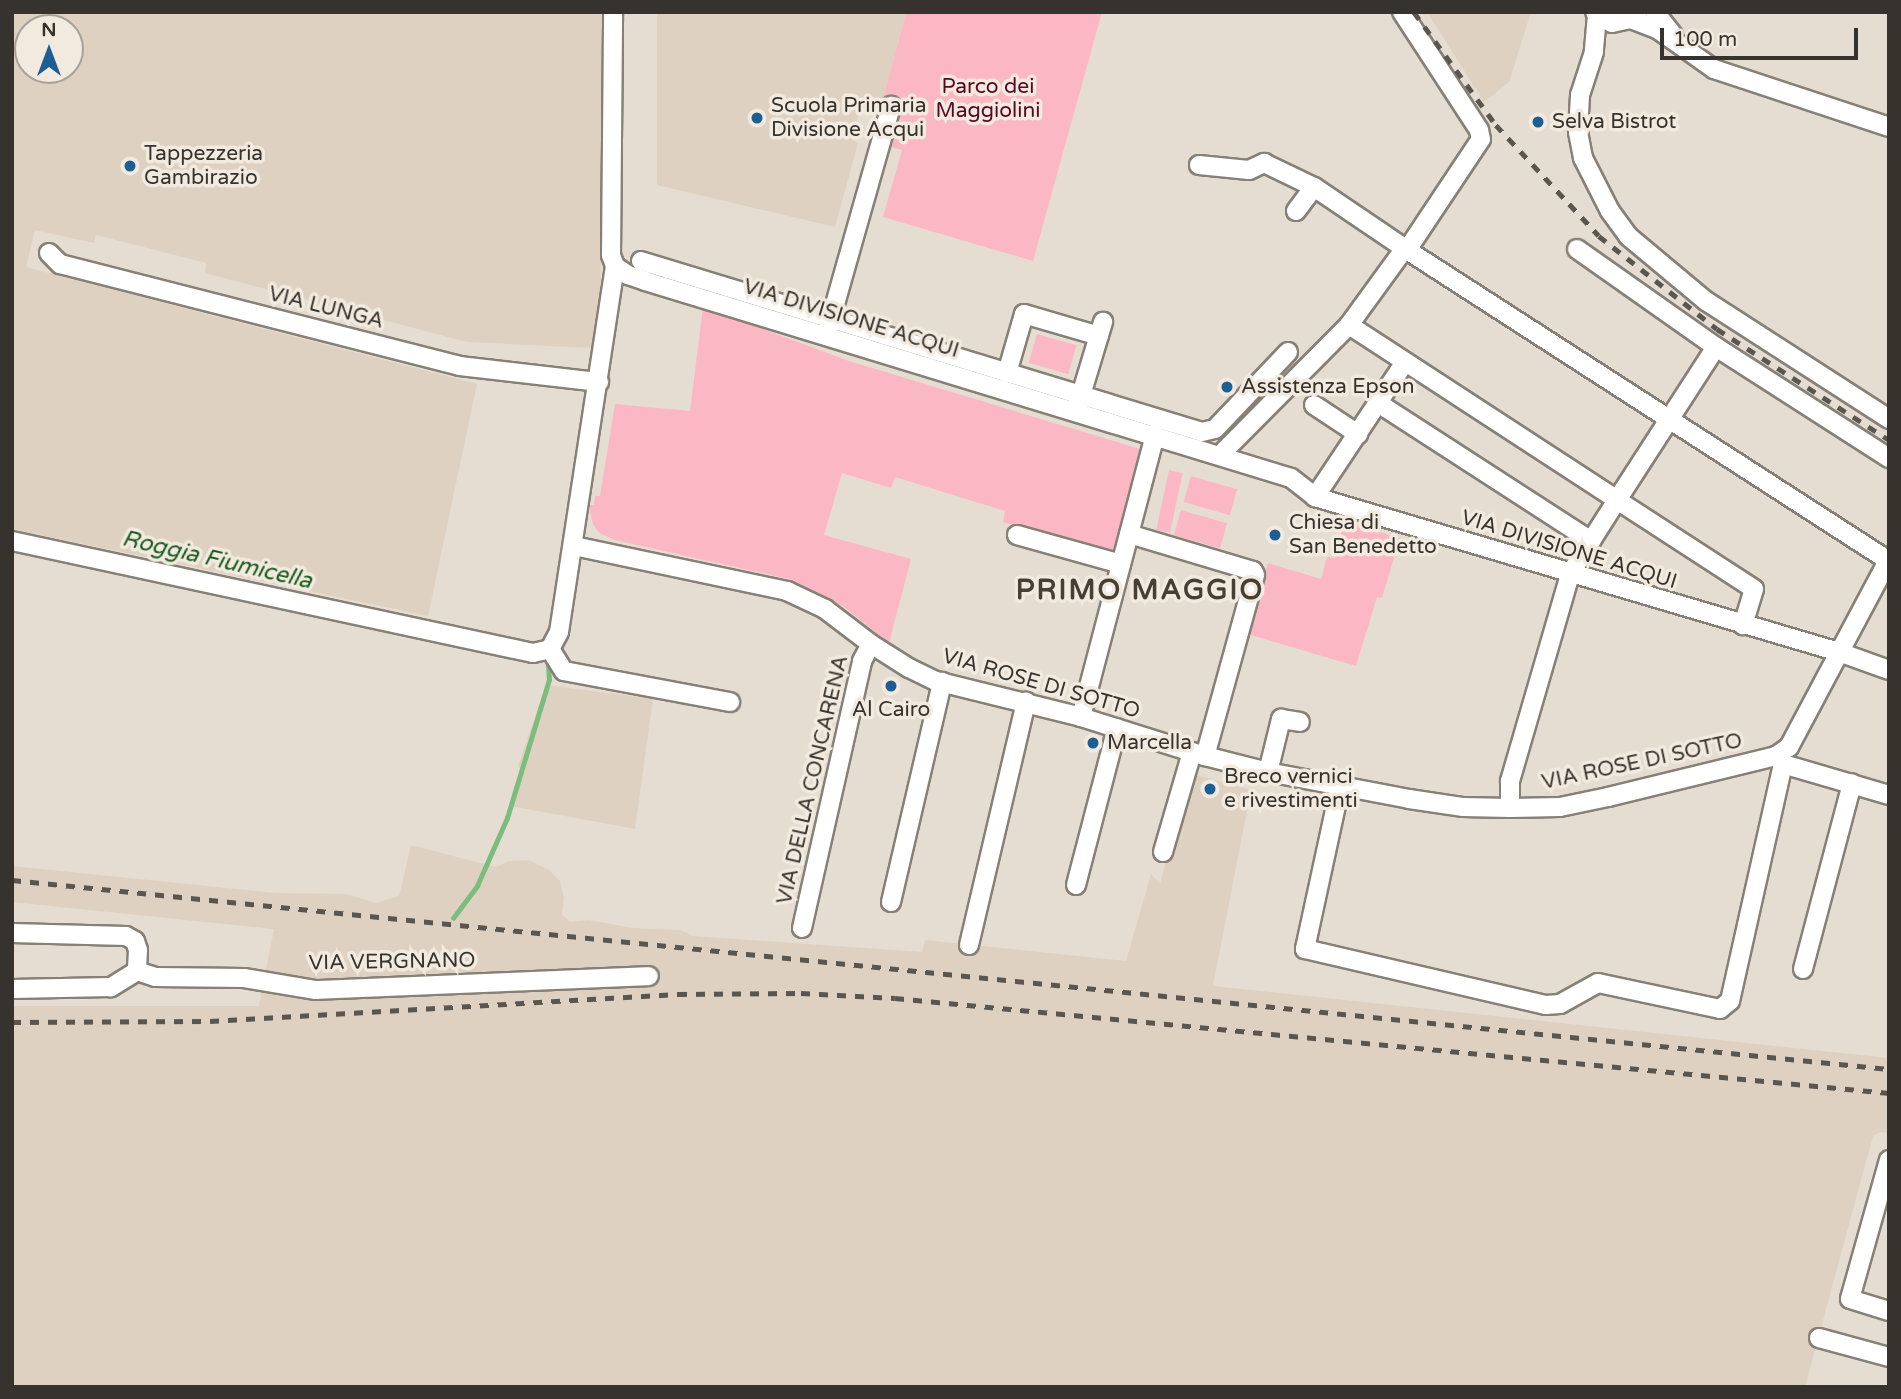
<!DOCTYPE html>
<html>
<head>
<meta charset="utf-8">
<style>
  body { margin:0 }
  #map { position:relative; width:1901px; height:1399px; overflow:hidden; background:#e5ddd2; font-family:"Varela Round",sans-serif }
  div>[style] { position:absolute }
  .built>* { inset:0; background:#ded1c1 }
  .green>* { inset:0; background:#fbb8c4; transform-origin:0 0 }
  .stream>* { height:4.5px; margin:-2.25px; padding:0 2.25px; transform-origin:2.25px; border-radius:2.25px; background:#7cbd7d }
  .roads { filter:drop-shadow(2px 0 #868076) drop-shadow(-2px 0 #868076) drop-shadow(0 2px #868076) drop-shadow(0 -2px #868076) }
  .minor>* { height:18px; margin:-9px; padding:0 9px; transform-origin:9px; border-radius:9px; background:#fff }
  .rail>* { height:4.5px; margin-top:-2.25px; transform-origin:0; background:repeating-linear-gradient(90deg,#59554f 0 9px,transparent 0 18px) }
  .dots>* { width:19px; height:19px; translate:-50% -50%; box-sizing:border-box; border:4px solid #f2eadf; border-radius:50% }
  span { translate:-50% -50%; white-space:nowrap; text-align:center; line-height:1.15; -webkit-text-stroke:7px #f2eadf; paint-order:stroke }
  .park-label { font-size:21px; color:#580624 }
  .poi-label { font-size:21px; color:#36332f }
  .left { translate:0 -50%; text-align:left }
  .street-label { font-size:21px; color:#36332f }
  .water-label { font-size:23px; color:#195c20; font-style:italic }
  .district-label { font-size:28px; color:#453f36; font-weight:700; letter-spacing:2px }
  .frame { position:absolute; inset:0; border:14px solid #36332f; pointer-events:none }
  .north { position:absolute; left:14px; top:14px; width:70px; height:70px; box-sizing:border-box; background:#f2eadf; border:2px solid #a7a199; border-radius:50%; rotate:0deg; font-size:19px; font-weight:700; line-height:28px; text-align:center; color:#36332f }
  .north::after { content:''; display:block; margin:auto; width:24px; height:32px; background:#1d5e93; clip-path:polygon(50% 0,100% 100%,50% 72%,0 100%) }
  .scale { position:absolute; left:1660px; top:28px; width:198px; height:32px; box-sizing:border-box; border:4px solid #36332f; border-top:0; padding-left:9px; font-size:21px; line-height:24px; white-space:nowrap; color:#36332f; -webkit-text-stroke:5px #f2eadf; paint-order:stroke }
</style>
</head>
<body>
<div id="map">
  <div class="built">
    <i style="clip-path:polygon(evenodd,12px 12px,604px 12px,600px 305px,593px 348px,467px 342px,205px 273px,206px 263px,96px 235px,94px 243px,35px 230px,26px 267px,477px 384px,428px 616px,12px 529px,12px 12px,28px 28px,70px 28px,70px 70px,28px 70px,28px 28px)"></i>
    <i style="clip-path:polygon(657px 12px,906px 12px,882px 104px,863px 99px,852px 140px,858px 143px,835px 227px,657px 185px)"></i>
    <i style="clip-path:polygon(1427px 12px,1531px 12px,1509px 82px,1484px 102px)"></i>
    <i style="clip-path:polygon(546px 685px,653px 699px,635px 829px,511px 806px,522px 771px,518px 766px)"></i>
    <i style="clip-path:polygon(1190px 773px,1251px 790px,1213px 986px,1889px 1058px,1889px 1133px,1880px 1132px,1873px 1136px,1805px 1387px,12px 1387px,12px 1006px,259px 1006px,274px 929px,12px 902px,12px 866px,275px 893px,346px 894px,376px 903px,399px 896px,411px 845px,496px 867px,509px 861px,529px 860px,549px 870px,560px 881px,564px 898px,562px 914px,570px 922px,589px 920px,633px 928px,681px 930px,693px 936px,922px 952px,925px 940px,1126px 961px,1151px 874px,1160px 884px)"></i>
  </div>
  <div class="green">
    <i style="clip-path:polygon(906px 12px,1102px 12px,1033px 261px,883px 217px,902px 150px,889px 146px,901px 106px,883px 100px)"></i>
    <i style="clip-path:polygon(703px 307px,849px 361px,1140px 449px,1114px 554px,1003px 522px,1005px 511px,895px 477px,891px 488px,842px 473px,824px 535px,911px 559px,889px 643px,843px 606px,789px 579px,615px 540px,599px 533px,593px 524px,589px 505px,594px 505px,595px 496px,600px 496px,615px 404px,690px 411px)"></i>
    <i style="left:1037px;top:334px;width:41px;height:30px;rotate:16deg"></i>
    <i style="left:1169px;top:470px;width:14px;height:61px;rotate:12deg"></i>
    <i style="left:1191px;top:476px;width:48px;height:27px;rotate:16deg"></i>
    <i style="left:1181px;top:510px;width:48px;height:26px;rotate:16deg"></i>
    <i style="clip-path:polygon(1344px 522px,1400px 538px,1382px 598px,1377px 597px,1356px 666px,1247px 634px,1268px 563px,1321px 579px,1327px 557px,1335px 558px)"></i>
  </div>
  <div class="stream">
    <i style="left:453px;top:918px;width:40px;rotate:-53deg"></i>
    <i style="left:477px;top:886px;width:74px;rotate:-66.2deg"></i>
    <i style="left:507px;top:818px;width:144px;rotate:-73.1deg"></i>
    <i style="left:549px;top:680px;width:16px;rotate:-94deg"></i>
  </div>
  <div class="roads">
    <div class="minor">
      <i style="left:1595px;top:12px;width:20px;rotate:33deg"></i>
      <i style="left:1612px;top:23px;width:19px;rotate:-12deg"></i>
      <i style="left:1631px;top:19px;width:10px;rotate:-45deg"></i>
      <i style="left:1655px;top:12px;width:29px;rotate:52deg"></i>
      <i style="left:1597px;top:15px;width:37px;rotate:95deg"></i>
      <i style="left:1594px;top:52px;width:45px;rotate:108deg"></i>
      <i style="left:1580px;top:95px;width:37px;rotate:93deg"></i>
      <i style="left:1578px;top:132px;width:26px;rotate:79deg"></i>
      <i style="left:1583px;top:158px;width:59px;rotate:63deg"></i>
      <i style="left:1610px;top:211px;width:31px;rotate:54deg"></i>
      <i style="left:1628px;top:236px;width:102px;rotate:39.8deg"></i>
      <i style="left:1706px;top:301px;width:218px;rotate:32.8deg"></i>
      <i style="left:1631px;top:19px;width:28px;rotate:21deg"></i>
      <i style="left:1657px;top:29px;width:70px;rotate:35.1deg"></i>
      <i style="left:1714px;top:69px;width:184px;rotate:18.3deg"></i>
      <i style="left:1199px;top:165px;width:50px;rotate:5.7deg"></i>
      <i style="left:1249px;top:170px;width:17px;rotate:-25deg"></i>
      <i style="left:1264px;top:163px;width:55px;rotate:25.6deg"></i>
      <i style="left:1314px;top:187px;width:112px;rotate:34.1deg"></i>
      <i style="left:1407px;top:250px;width:133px;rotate:-56.3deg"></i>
      <i style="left:1481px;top:139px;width:9px;rotate:-103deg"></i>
      <i style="left:1479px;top:130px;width:141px;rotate:-123.1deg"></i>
      <i style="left:1296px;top:211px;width:30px;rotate:-53deg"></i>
      <i style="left:1577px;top:249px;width:170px;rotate:35.2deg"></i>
      <i style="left:1716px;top:347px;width:206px;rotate:32.7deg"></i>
      <i style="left:49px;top:253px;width:16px;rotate:45deg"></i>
      <i style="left:60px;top:264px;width:413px;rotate:14.3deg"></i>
      <i style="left:460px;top:366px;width:140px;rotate:6.6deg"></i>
      <i style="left:641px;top:261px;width:586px;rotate:16.95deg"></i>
      <i style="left:1202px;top:432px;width:13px;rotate:-13deg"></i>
      <i style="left:1215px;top:429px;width:106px;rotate:-46.5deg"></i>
      <i style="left:615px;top:266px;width:16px;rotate:35deg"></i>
      <i style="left:628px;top:275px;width:18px;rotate:19deg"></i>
      <i style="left:645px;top:281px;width:675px;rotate:16.96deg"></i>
      <i style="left:1291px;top:478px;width:31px;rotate:38deg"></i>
      <i style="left:1315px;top:497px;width:546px;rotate:16.48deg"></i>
      <i style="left:1839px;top:652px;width:53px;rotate:19.8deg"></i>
      <i style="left:1349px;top:325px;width:320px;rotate:33.1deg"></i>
      <i style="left:1617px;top:500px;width:182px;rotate:-57.1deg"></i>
      <i style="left:828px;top:329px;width:232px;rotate:-74.2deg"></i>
      <i style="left:1007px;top:373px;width:61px;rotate:-73.9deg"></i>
      <i style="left:1024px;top:314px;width:78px;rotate:16.3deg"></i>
      <i style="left:1378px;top:403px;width:254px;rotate:32.9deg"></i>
      <i style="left:1078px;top:405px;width:87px;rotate:-73.2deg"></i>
      <i style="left:1314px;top:405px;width:53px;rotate:33.4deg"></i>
      <i style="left:1220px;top:455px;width:183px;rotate:-45.2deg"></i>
      <i style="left:1349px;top:325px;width:90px;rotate:-54deg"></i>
      <i style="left:1402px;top:252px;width:5px;rotate:-22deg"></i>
      <i style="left:1407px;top:250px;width:574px;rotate:32.83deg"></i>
      <i style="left:1315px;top:497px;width:162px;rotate:-56.3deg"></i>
      <i style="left:1129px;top:534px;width:129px;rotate:16.6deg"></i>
      <i style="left:1253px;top:571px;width:4px;rotate:63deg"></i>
      <i style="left:1255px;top:575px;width:188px;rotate:105.4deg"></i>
      <i style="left:1017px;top:535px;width:108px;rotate:15.6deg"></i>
      <i style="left:12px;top:541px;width:533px;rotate:12.13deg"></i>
      <i style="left:533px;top:653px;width:17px;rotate:-13deg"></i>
      <i style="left:574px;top:546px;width:218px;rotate:11.9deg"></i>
      <i style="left:787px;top:591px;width:42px;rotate:25.3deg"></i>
      <i style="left:825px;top:609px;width:58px;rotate:37.3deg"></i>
      <i style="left:871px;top:644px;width:45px;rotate:32.3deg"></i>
      <i style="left:909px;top:668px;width:30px;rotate:26deg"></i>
      <i style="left:936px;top:681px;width:149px;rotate:13.9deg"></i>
      <i style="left:1081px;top:717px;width:130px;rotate:17.5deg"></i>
      <i style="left:1205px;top:756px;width:65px;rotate:14.3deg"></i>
      <i style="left:1268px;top:772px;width:144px;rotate:10.8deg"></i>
      <i style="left:1409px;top:799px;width:55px;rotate:8.4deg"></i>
      <i style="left:1463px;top:807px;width:47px;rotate:1.2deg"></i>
      <i style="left:1510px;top:808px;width:50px;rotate:-1.1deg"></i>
      <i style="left:1560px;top:807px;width:49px;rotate:-11.8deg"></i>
      <i style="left:1608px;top:797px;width:173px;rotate:-13.7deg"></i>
      <i style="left:1776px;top:756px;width:16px;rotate:-35deg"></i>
      <i style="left:1789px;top:747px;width:213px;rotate:-62deg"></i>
      <i style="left:550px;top:649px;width:19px;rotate:-62deg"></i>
      <i style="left:559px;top:632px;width:370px;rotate:-81.3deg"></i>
      <i style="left:615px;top:266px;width:12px;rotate:-110deg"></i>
      <i style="left:611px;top:255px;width:243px;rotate:-89.5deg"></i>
      <i style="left:550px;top:649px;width:26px;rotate:58deg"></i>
      <i style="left:564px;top:671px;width:169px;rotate:10.6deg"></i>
      <i style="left:1081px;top:717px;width:292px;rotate:-75.3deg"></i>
      <i style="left:1783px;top:764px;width:110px;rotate:16.3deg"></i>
      <i style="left:1268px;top:772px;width:55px;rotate:-76.2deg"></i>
      <i style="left:1281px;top:719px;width:19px;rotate:9deg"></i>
      <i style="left:1340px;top:787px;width:166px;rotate:102.2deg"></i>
      <i style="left:1305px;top:949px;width:247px;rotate:13.1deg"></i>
      <i style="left:1546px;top:1005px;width:14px;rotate:-4deg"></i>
      <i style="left:1560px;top:1004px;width:43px;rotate:-28.9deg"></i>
      <i style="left:1598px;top:983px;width:125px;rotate:12deg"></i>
      <i style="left:1720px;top:1009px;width:13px;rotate:-39deg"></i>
      <i style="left:1730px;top:1001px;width:243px;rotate:-77.4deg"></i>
      <i style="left:1783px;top:764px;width:11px;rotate:-131deg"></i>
      <i style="left:1510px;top:808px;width:27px;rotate:-90deg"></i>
      <i style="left:1510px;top:781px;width:216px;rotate:-73.8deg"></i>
      <i style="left:1570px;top:574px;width:88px;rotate:-57.6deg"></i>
      <i style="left:1617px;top:500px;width:163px;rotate:33deg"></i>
      <i style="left:1754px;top:589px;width:38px;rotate:107deg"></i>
      <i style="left:1163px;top:852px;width:104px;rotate:-73.8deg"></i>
      <i style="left:1076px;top:885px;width:162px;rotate:-75.4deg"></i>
      <i style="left:891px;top:902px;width:226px;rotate:-76.9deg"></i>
      <i style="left:802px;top:928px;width:274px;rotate:-77.3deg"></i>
      <i style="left:862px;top:661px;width:19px;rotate:-62deg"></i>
      <i style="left:12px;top:933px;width:114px;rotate:1.5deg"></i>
      <i style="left:126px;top:936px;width:10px;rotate:29deg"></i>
      <i style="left:135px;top:941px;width:9px;rotate:72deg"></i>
      <i style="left:138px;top:950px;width:21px;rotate:93deg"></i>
      <i style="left:137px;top:971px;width:31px;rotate:148deg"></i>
      <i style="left:111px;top:987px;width:99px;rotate:178.8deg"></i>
      <i style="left:969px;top:945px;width:250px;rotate:-76.8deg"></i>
      <i style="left:1803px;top:969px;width:192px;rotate:-75.2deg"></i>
      <i style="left:137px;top:971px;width:19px;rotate:18deg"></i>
      <i style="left:155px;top:977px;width:89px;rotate:0.6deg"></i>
      <i style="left:244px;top:978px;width:73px;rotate:9.5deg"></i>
      <i style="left:316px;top:990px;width:333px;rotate:-2.4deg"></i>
      <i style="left:1889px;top:1160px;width:144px;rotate:105.7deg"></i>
      <i style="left:1850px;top:1299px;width:41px;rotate:17.1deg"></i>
      <i style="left:1819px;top:1338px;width:73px;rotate:15.2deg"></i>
    </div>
  </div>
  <div class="rail">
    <i style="left:1414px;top:12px;width:140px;rotate:54deg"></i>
    <i style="left:1496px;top:125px;width:151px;rotate:47.1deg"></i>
    <i style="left:1599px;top:236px;width:150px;rotate:38.2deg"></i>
    <i style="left:1717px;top:329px;width:205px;rotate:32.8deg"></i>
    <i style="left:12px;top:880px;width:1886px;rotate:5.75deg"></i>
    <i style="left:12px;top:1022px;width:198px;rotate:-0.3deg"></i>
    <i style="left:210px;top:1021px;width:469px;rotate:-3.3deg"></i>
    <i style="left:678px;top:994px;width:123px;rotate:-0.5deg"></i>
    <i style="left:801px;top:993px;width:94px;rotate:3deg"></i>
    <i style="left:895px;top:998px;width:999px;rotate:5.46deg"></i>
  </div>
  <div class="dots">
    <i style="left:757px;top:118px;background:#1d5e93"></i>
    <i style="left:1538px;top:122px;background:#1d5e93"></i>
    <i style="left:130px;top:166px;background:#1d5e93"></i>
    <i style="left:1227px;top:387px;background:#1d5e93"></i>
    <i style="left:1275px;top:535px;background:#1d5e93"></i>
    <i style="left:891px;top:686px;background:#1d5e93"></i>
    <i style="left:1093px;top:743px;background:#1d5e93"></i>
    <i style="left:1210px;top:789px;background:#1d5e93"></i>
  </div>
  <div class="park-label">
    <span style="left:988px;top:99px">Parco dei<br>Maggiolini</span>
  </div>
  <div class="poi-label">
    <span class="left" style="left:771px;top:118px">Scuola Primaria<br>Divisione Acqui</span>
    <span class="left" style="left:1552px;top:122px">Selva Bistrot</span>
    <span class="left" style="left:144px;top:166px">Tappezzeria<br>Gambirazio</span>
    <span class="left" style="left:1241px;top:387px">Assistenza Epson</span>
    <span class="left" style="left:1289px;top:535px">Chiesa di<br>San Benedetto</span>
    <span style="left:891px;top:710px">Al Cairo</span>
    <span class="left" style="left:1107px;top:743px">Marcella</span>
    <span class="left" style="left:1224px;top:789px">Breco vernici<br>e rivestimenti</span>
  </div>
  <div class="street-label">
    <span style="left:326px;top:308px;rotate:14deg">VIA LUNGA</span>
    <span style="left:851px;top:319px;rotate:17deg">VIA DIVISIONE ACQUI</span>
    <span style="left:1569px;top:550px;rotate:17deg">VIA DIVISIONE ACQUI</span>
    <span style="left:1041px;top:684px;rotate:16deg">VIA ROSE DI SOTTO</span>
    <span style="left:1642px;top:762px;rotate:-12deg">VIA ROSE DI SOTTO</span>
    <span style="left:813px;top:780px;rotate:-77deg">VIA DELLA CONCARENA</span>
    <span style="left:392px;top:962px;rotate:-1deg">VIA VERGNANO</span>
  </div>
  <div class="water-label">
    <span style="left:217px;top:560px;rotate:13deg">Roggia Fiumicella</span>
  </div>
  <div class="district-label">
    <span style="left:1140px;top:590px">PRIMO MAGGIO</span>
  </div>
  <div class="frame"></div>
  <div class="north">N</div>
  <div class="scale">100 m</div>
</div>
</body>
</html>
